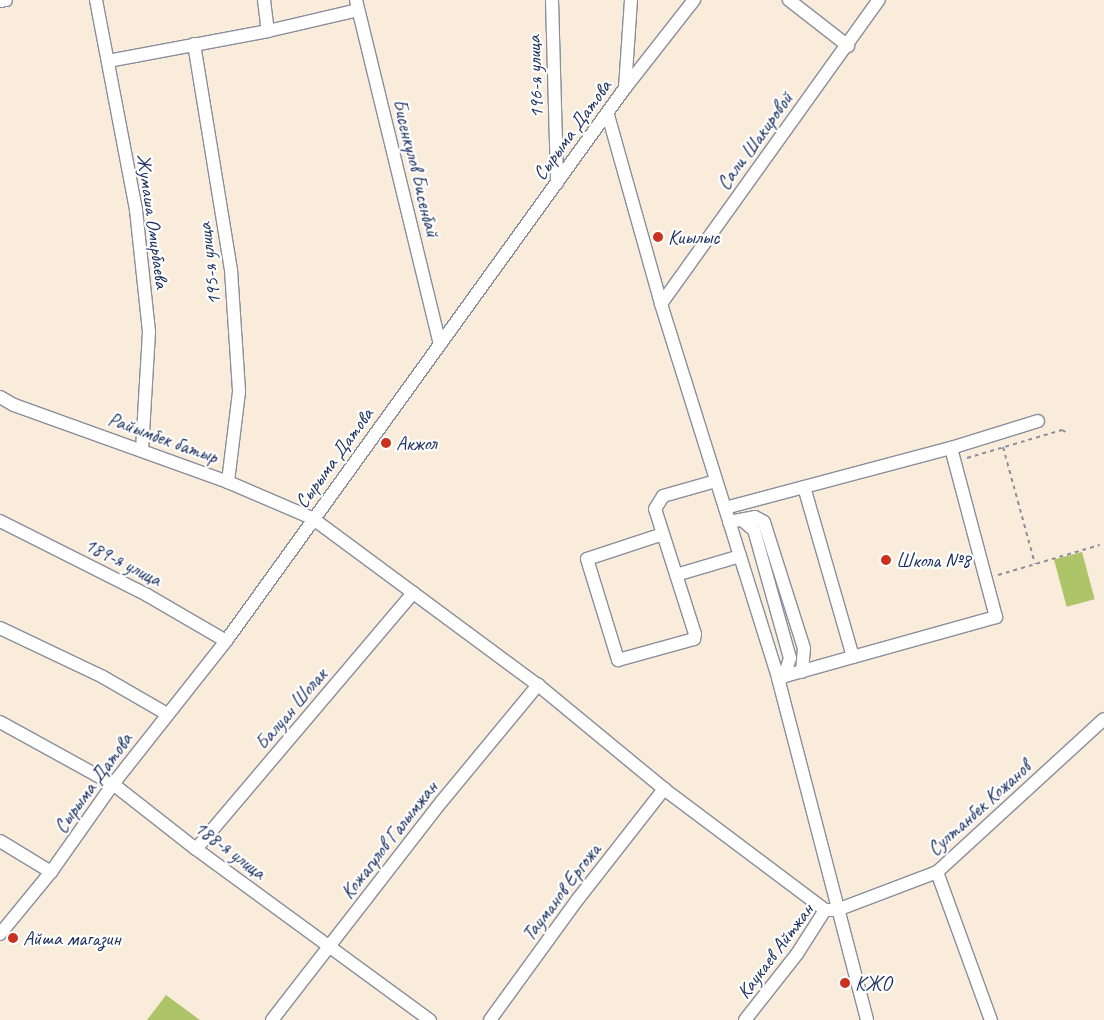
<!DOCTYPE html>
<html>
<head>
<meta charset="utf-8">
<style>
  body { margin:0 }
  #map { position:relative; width:1104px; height:1020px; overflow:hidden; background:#f9ecdb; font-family:Caveat,sans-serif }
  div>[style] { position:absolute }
  .green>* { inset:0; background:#aec468; transform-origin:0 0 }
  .path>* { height:2px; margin-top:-1px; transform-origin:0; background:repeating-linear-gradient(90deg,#8a8e9c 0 4px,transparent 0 8px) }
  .roads { filter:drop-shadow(1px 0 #8a8e9c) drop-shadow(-1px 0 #8a8e9c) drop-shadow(0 1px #8a8e9c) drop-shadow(0 -1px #8a8e9c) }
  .minor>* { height:12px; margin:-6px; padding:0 6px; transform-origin:6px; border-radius:6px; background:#fff }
  .dots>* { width:14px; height:14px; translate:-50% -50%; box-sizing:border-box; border:2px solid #fff; border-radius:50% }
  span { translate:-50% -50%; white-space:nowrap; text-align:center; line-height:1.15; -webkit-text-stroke:4.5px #fff; paint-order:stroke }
  .street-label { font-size:20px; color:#1b2f5e }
  .poi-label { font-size:20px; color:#1b2f5e }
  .left { translate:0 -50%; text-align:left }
</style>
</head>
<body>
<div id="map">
  <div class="green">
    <i style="left:1082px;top:552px;width:49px;height:29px;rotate:75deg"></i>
    <i style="clip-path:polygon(166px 995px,200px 1020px,147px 1020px)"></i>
  </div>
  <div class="path">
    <i style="left:1003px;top:447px;width:121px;rotate:74.7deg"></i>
    <i style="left:967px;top:458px;width:99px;rotate:-16.4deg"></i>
    <i style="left:1062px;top:430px;width:8px;rotate:30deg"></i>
    <i style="left:998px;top:575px;width:106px;rotate:-16.4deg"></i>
  </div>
  <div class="roads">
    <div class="minor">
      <i style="left:96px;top:0;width:214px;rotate:79.2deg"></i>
      <i style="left:136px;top:210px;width:123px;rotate:83.9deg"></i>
      <i style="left:149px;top:332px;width:117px;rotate:93.4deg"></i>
      <i style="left:264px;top:0;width:31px;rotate:83deg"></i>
      <i style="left:356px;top:0;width:354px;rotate:76.3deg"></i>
      <i style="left:552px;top:0;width:183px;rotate:88.4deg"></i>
      <i style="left:789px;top:0;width:75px;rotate:37.9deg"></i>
      <i style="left:0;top:1px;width:6px;rotate:-9deg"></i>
      <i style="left:194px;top:44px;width:229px;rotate:80.7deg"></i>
      <i style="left:231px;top:270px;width:122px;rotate:86.2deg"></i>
      <i style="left:239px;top:392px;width:91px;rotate:97deg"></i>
      <i style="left:108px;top:61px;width:163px;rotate:-10.6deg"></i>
      <i style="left:268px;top:31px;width:92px;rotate:-13.1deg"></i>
      <i style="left:625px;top:88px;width:88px;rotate:-86.1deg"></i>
      <i style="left:608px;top:115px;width:196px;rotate:74.3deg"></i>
      <i style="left:661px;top:304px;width:392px;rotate:72.6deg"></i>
      <i style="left:778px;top:678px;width:353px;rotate:75.4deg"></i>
      <i style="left:661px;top:304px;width:374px;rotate:-54.4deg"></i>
      <i style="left:0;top:397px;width:16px;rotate:30deg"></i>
      <i style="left:14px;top:405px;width:227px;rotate:19.8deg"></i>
      <i style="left:228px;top:482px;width:91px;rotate:23.2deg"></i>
      <i style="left:312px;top:518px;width:281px;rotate:36.5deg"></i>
      <i style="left:538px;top:685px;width:163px;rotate:39.5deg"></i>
      <i style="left:664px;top:789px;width:201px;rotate:36.9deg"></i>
      <i style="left:951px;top:448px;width:91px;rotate:-17.2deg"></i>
      <i style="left:804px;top:487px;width:177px;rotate:73.9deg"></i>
      <i style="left:725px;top:508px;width:234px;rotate:-14.9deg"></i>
      <i style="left:951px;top:448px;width:175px;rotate:75.1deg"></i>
      <i style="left:996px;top:617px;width:226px;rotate:164.4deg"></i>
      <i style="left:742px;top:520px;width:16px;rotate:40deg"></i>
      <i style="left:754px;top:530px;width:133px;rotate:74.3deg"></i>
      <i style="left:790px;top:658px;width:20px;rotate:108deg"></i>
      <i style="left:0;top:521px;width:165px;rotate:26.7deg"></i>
      <i style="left:147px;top:595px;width:91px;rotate:30.2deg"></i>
      <i style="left:729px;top:522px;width:26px;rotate:-11deg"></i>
      <i style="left:755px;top:517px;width:10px;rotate:29deg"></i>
      <i style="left:764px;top:522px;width:132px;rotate:72.4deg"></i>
      <i style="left:804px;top:648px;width:24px;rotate:95deg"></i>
      <i style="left:663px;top:534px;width:80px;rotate:161.8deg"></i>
      <i style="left:587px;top:559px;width:106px;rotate:72.9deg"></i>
      <i style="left:618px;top:660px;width:79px;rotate:-15.4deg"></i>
      <i style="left:694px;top:639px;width:5px;rotate:-79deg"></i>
      <i style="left:695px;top:634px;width:131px;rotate:-107.7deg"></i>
      <i style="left:655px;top:509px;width:15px;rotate:-58deg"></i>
      <i style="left:663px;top:496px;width:55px;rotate:-15.8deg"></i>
      <i style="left:676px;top:575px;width:67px;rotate:-16.5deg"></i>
      <i style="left:0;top:628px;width:114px;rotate:25.4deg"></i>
      <i style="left:103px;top:677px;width:74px;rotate:30deg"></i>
      <i style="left:0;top:722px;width:129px;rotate:28.8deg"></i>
      <i style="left:113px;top:784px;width:105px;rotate:38.1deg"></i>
      <i style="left:196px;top:849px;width:290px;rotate:36.2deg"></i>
      <i style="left:0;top:841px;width:60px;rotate:31.3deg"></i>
      <i style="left:196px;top:849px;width:336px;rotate:-49.7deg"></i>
      <i style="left:937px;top:872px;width:158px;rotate:70deg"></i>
      <i style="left:0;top:934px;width:80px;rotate:-50.6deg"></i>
      <i style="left:51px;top:872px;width:108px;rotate:-54.8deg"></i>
      <i style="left:113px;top:784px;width:182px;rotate:-51.7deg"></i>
      <i style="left:226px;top:641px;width:682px;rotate:-54.19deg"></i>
      <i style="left:625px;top:88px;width:112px;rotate:-51.9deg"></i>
      <i style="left:272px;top:1020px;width:277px;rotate:-52.2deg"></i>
      <i style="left:442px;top:801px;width:151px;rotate:-50.4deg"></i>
      <i style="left:490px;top:1020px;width:150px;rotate:-54deg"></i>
      <i style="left:578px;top:899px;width:140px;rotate:-52deg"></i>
      <i style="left:745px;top:1020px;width:84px;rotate:-51.8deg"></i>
      <i style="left:797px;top:954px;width:52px;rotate:-57.5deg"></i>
      <i style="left:825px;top:910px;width:12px"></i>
      <i style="left:837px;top:910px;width:107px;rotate:-20.8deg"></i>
      <i style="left:937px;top:872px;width:226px;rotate:-42.5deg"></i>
    </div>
  </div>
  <div class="dots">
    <i style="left:658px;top:237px;background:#c8321e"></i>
    <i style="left:386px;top:443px;background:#c8321e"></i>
    <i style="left:886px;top:560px;background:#c8321e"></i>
    <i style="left:13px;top:938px;background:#c8321e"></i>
    <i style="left:845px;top:983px;background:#c8321e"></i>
  </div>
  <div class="street-label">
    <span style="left:535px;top:77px;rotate:-92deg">196-я улица</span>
    <span style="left:572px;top:130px;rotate:-54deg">Сырыма Датова</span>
    <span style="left:755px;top:141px;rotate:-54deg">Сали Шакировой</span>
    <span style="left:416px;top:168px;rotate:76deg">Бисенкулов Бисенбай</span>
    <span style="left:153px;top:221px;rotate:82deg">Жумаша Омирбаева</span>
    <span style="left:209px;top:264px;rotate:-97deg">195-я улица</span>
    <span style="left:163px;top:438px;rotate:20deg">Райымбек батыр</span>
    <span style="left:334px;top:458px;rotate:-54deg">Сырыма Датова</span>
    <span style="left:123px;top:562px;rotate:27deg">189-я улица</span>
    <span style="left:291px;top:709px;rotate:-50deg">Балуан Шолак</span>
    <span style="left:93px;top:783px;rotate:-54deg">Сырыма Датова</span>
    <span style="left:979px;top:808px;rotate:-42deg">Султанбек Кожанов</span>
    <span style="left:389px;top:840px;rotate:-52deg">Кожагулов Галымжан</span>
    <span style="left:230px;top:850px;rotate:37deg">188-я улица</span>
    <span style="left:561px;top:892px;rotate:-53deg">Тауманов Ергожа</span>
    <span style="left:775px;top:951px;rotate:-53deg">Каукаев Айтжан</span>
  </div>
  <div class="poi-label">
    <span class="left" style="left:668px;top:237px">Киылыс</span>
    <span class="left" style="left:396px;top:443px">Акжол</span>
    <span class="left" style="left:896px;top:560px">Школа №8</span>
    <span class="left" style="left:23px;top:938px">Айша магазин</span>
    <span class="left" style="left:855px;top:983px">КЖО</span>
  </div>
</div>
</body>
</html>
